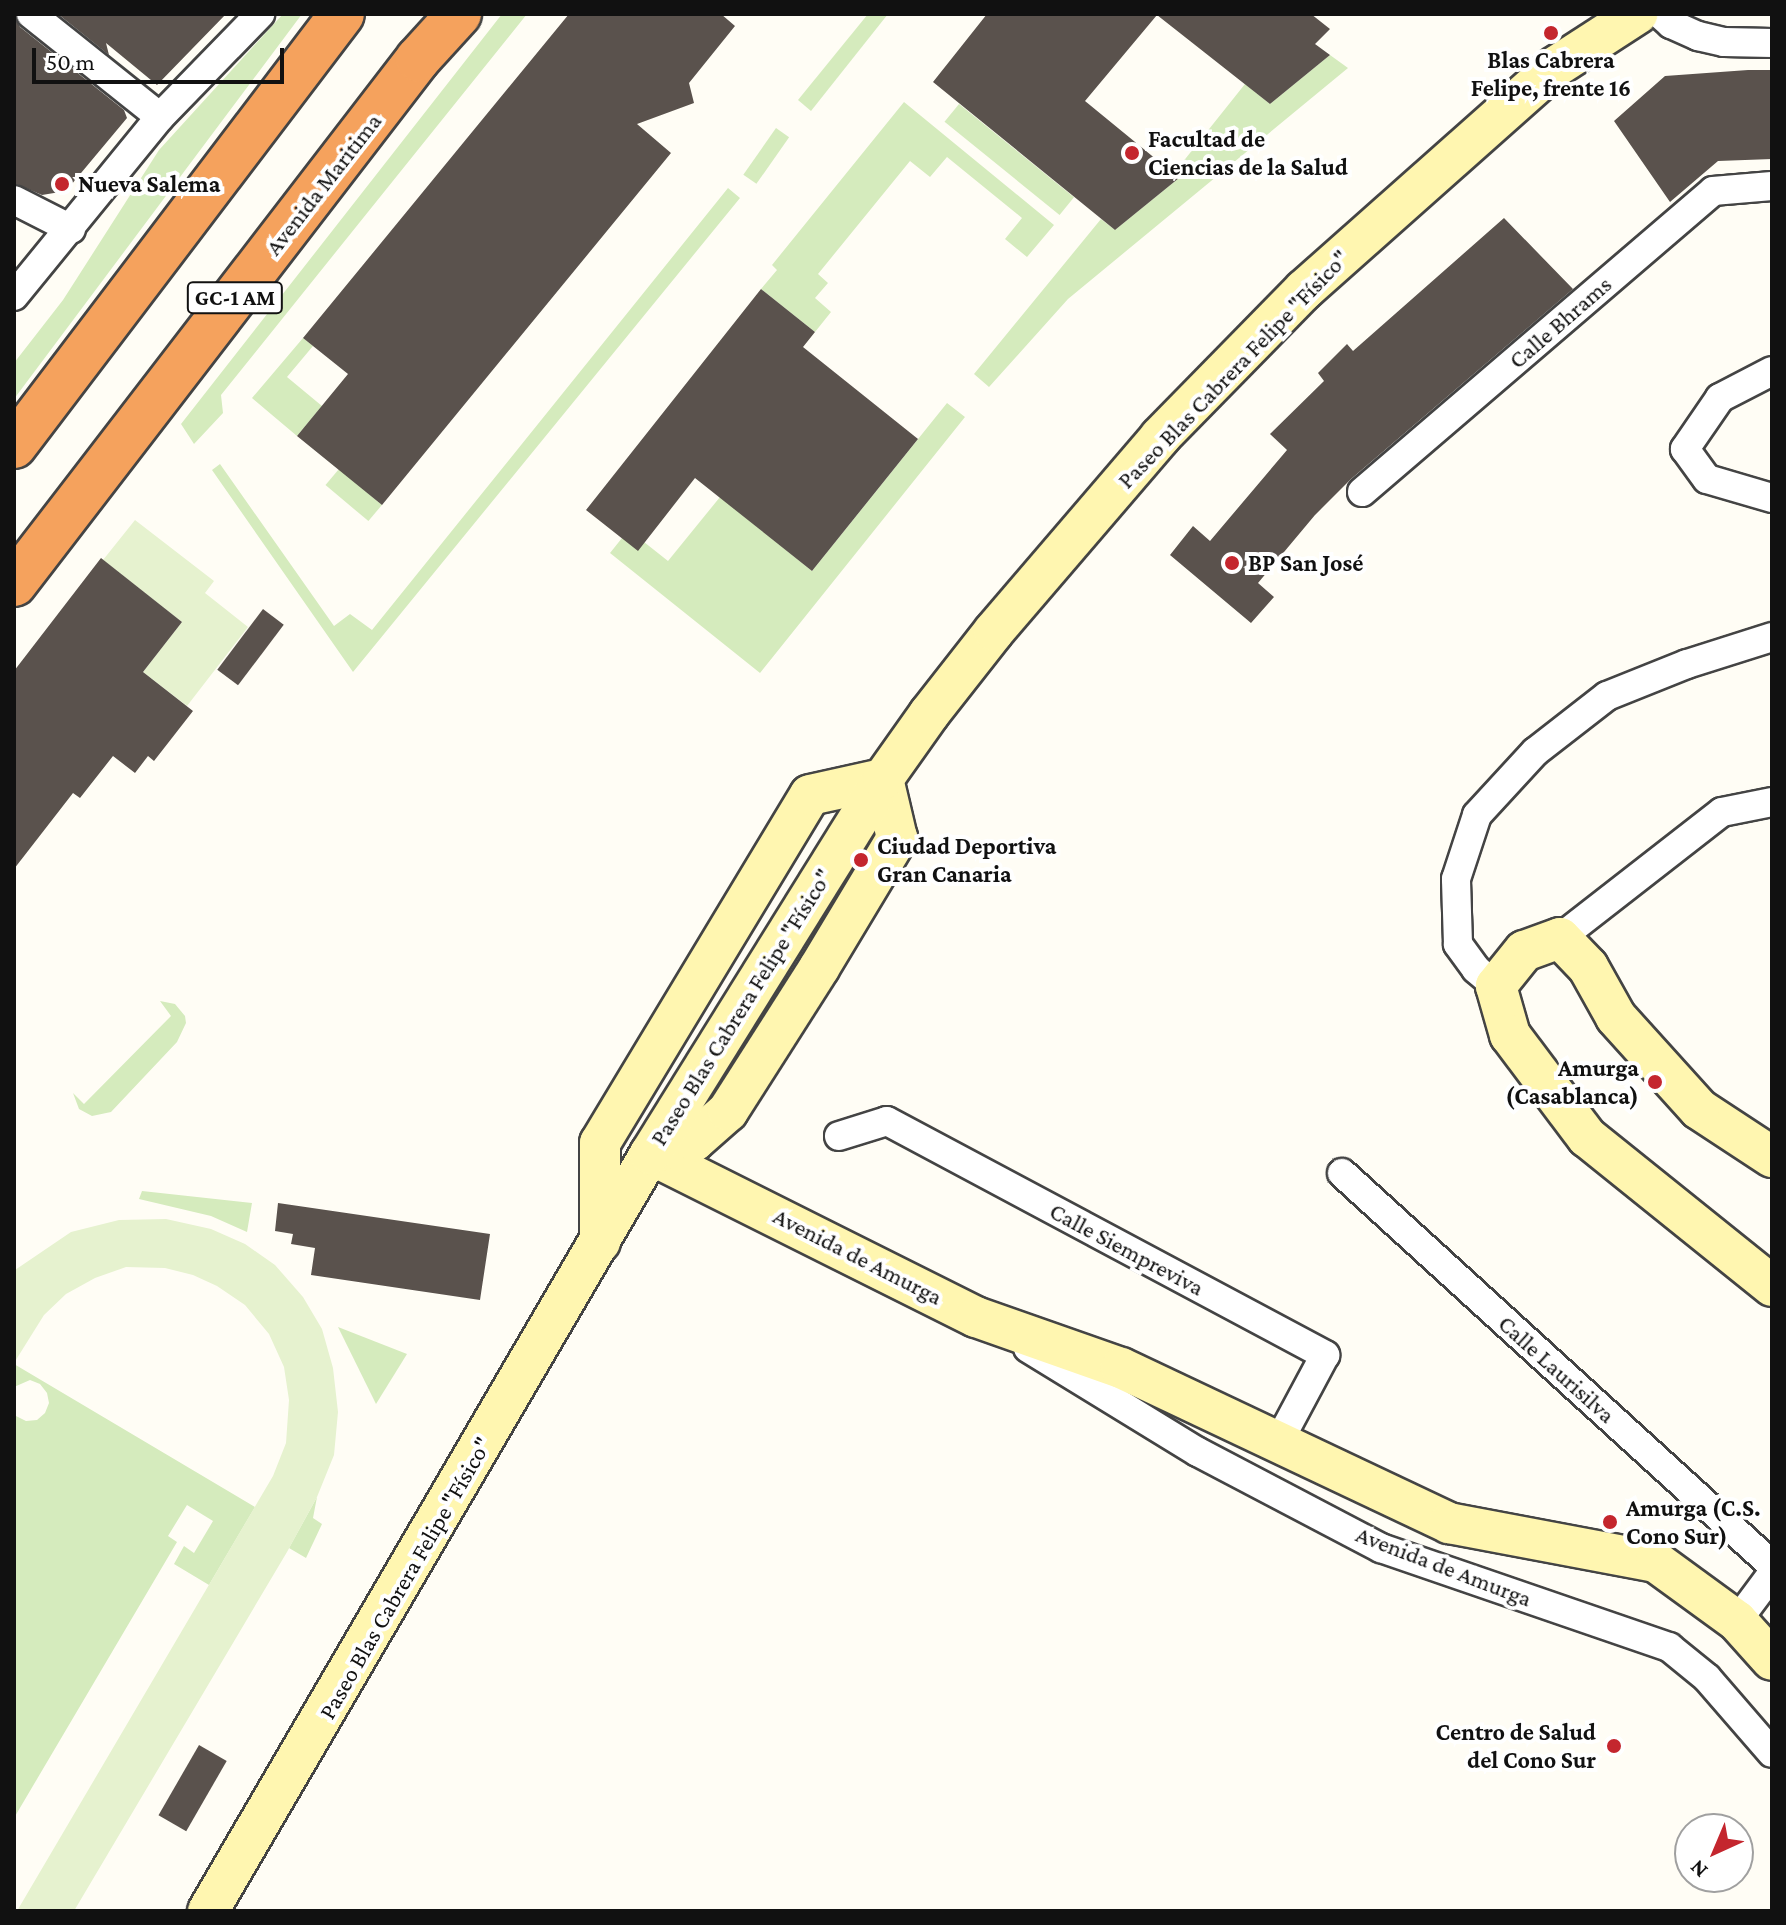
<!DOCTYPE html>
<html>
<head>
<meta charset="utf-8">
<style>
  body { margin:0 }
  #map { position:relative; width:1786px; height:1925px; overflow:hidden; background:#fffdf5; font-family:"Crimson Pro",serif }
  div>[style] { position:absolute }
  .green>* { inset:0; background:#d5ebbd; transform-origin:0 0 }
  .pitch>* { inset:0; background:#e6f2cf }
  .building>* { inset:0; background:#5a524d; transform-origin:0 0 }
  .roads { filter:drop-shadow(2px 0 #444) drop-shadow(-2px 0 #444) drop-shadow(0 2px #444) drop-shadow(0 -2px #444) }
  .street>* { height:28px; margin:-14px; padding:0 14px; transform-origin:14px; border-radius:14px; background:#fff }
  .secondary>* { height:40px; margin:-20px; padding:0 20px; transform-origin:20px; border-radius:20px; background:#fff6b0 }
  .highway>* { height:44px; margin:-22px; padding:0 22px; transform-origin:22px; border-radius:22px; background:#f5a25d }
  .dots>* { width:22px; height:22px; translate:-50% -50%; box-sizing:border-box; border:4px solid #fff; border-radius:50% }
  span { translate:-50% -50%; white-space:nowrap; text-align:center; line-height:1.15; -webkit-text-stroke:8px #fff; paint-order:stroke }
  .shield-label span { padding:2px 6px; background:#fff; border:2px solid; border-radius:6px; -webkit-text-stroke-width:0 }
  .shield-label { font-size:22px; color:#111; font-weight:700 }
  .poi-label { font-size:24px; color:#111; font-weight:700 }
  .left { translate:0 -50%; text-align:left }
  .right { translate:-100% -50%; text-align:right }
  .street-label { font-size:24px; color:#111 }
  .frame { position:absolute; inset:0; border:16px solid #111; pointer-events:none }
  .north { position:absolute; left:1674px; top:1813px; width:80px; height:80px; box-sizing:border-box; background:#fff; border:2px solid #a0a0a0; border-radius:50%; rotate:224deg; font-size:22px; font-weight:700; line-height:32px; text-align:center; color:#111 }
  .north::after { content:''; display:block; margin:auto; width:28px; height:36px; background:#c4262e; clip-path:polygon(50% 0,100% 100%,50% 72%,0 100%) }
  .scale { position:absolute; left:32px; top:48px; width:252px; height:36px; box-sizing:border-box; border:4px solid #111; border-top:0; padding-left:10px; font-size:24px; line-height:28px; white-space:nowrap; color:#111; -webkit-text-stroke:6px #fff; paint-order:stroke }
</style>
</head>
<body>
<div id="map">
  <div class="green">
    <i style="clip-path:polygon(283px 14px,302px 14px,14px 399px,14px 363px,63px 300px,159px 150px)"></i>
    <i style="clip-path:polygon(502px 14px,527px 14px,221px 395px,223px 413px,194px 444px,181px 424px)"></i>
    <i style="clip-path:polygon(868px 14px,888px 14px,811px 111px,798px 100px)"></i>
    <i style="clip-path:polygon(1330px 55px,1348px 68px,1068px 299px,989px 387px,974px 374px,1101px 219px,1115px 230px,1179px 178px,1174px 173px,1245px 84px,1270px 104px)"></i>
    <i style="clip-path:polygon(904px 102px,1054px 225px,1027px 257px,1005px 239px,1022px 218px,947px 157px,930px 177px,910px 161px,818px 274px,828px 283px,815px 298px,831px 312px,815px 332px,761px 289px,777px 270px,772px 265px)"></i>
    <i style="left:959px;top:104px;width:148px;height:23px;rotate:39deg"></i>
    <i style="left:776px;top:128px;width:16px;height:57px;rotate:35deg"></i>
    <i style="clip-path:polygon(728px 188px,740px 198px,353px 672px,212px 470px,220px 464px,334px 626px,350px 614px,372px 630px)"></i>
    <i style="clip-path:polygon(303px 338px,313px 346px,287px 377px,322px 406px,297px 436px,252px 398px)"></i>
    <i style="clip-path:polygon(947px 403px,965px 417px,760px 673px,610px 553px,622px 538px,644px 542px,668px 561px,720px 497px,812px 571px)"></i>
    <i style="left:339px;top:469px;width:56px;height:21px;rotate:40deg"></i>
    <i style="clip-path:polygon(160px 1001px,175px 1004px,185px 1016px,186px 1023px,177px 1042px,111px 1112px,92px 1116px,79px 1109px,73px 1093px,84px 1104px,171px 1016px)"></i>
    <i style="clip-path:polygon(142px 1191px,252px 1203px,247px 1232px,211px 1216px,139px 1199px)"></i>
    <i style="clip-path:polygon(338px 1327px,407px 1354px,376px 1404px)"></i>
    <i style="clip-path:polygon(14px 1364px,255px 1507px,209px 1585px,174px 1564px,184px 1546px,194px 1553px,213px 1521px,187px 1505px,168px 1536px,177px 1542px,14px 1818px,14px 1415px,26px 1421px,37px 1420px,45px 1413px,49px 1403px,47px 1393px,40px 1384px,30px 1380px,14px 1387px)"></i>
    <i style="clip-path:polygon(317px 1497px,313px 1518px,322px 1524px,306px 1558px,289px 1548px)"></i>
  </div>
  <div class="pitch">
    <i style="clip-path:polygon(135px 520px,214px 581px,205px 593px,248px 627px,187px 706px,143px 672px,182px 622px,103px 560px)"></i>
    <i style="clip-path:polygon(166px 1219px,211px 1229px,245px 1244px,275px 1265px,303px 1297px,322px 1329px,333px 1368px,338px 1412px,334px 1455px,317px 1497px,287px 1552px,74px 1911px,17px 1911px,273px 1476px,286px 1443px,289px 1400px,284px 1367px,269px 1334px,245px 1305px,217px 1286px,193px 1275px,165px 1268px,126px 1267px,95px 1278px,66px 1294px,44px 1315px,14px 1363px,15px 1270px,71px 1232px,119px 1220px)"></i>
  </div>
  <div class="building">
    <i style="clip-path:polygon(14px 14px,20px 27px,124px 110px,127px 118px,66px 191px,42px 195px,14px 183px)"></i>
    <i style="clip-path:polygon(58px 14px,226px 14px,157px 85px,106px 43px,109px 55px)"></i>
    <i style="clip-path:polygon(569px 14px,721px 14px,735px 26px,689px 83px,694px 103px,637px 124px,671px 153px,382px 505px,297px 436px,348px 374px,303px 338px)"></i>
    <i style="clip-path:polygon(987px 14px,1311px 14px,1330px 29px,1315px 44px,1330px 55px,1270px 104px,1157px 15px,1085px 101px,1179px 178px,1115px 230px,933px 82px)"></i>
    <i style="clip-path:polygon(1748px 70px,1772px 70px,1772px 159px,1718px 161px,1670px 202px,1614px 121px,1665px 76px)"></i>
    <i style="clip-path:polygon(1504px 218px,1573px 289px,1351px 479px,1315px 515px,1258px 583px,1274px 597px,1251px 623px,1170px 555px,1193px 526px,1210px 541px,1287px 450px,1270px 434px,1324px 381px,1318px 373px,1347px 344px,1353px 351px)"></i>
    <i style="clip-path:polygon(761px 289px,815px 332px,803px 347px,918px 439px,812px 571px,695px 478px,638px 551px,586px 510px)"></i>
    <i style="clip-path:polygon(101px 558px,182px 622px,143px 672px,193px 711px,154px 761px,148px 756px,135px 773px,113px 756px,80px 798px,73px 793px,14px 869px,14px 671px)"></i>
    <i style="left:263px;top:609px;width:26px;height:76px;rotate:37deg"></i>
    <i style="clip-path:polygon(278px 1203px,490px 1234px,480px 1300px,311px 1275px,315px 1248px,291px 1244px,293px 1234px,275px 1231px)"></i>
    <i style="left:199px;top:1745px;width:32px;height:81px;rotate:30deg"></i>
  </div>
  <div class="roads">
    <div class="street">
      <i style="left:31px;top:14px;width:165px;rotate:38.6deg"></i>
      <i style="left:1660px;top:14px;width:15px;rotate:42deg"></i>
      <i style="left:1671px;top:24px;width:30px;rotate:24deg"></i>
      <i style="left:1698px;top:36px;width:27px;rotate:13deg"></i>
      <i style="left:1724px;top:42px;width:48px;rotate:1.2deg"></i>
      <i style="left:14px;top:200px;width:64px;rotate:27deg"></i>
      <i style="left:14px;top:296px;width:231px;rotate:-50.8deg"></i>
      <i style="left:160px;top:117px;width:144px;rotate:-45.8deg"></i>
      <i style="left:1772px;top:371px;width:59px;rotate:152.6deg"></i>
      <i style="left:1720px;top:398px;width:62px;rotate:124.5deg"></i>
      <i style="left:1685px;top:449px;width:37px;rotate:54deg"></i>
      <i style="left:1707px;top:479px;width:68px;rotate:16.3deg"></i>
      <i style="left:1362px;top:492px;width:462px;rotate:-40.6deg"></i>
      <i style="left:1713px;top:191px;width:59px;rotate:-4.8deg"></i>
      <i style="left:1560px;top:938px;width:205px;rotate:-37.9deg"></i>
      <i style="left:1722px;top:812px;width:51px;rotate:-11.3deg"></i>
      <i style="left:1496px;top:986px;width:26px;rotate:-140deg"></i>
      <i style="left:1476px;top:969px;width:31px;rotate:-126deg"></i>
      <i style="left:1458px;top:944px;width:65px;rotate:-91.8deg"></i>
      <i style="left:1456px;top:879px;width:67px;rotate:-71.8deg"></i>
      <i style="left:1477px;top:815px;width:86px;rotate:-47.4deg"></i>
      <i style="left:1535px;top:752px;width:91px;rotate:-37.9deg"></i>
      <i style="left:1607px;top:696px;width:86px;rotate:-21.8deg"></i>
      <i style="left:1687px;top:664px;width:89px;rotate:-17.6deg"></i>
      <i style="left:839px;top:1136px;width:50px;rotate:-17.4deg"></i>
      <i style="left:887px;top:1121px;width:497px;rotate:28.1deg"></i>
      <i style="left:1325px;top:1355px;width:98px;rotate:118.1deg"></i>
      <i style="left:1342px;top:1173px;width:582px;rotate:42.35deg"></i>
      <i style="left:1028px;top:1348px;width:199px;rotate:31.5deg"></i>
      <i style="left:1198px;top:1452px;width:207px;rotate:27.7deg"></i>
      <i style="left:1381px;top:1548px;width:305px;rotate:19deg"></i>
      <i style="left:1669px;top:1647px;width:49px;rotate:39.2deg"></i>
      <i style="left:1707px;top:1678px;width:99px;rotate:49.1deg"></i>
      <i style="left:1737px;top:1621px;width:59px;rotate:-53.3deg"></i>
    </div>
    <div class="secondary">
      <i style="left:650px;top:1154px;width:364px;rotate:26.6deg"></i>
      <i style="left:976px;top:1317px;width:154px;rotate:19.4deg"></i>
      <i style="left:1121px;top:1368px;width:363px;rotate:25.3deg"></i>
      <i style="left:1449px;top:1523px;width:211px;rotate:10.7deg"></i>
      <i style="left:1656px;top:1562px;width:100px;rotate:36.1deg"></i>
      <i style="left:1737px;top:1621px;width:52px;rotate:48.1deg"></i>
      <i style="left:650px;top:1154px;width:46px;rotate:-16.5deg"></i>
      <i style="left:694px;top:1141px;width:45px;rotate:-41.4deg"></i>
      <i style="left:728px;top:1111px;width:169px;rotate:-57.5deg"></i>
      <i style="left:819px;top:968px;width:152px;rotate:-59deg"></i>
      <i style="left:897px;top:838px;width:61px;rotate:-103.3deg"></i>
      <i style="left:1772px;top:1157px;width:87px;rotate:-146.7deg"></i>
      <i style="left:1699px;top:1109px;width:124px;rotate:-132.1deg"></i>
      <i style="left:1616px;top:1017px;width:57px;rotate:-119.2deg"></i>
      <i style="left:1588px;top:967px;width:40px;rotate:-134deg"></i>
      <i style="left:1560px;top:938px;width:38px;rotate:160deg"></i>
      <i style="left:1524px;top:951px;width:45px;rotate:128.7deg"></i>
      <i style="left:1496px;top:986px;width:51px;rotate:74.1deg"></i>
      <i style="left:1510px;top:1035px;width:128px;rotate:53deg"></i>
      <i style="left:1587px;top:1137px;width:238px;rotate:38.8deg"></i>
      <i style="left:600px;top:1242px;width:99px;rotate:-90deg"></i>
      <i style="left:600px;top:1143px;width:406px;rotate:-58.9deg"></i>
      <i style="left:810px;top:795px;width:75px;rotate:-12.4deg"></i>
      <i style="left:208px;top:1911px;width:877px;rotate:-59.72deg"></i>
      <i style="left:650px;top:1154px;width:441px;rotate:-58.1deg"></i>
      <i style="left:883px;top:779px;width:80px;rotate:-54.7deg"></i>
      <i style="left:929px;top:714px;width:105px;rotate:-51.9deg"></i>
      <i style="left:994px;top:631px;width:255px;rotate:-49.4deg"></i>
      <i style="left:1160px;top:437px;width:206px;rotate:-45.6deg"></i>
      <i style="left:1304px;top:290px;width:336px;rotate:-41.6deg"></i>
      <i style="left:1555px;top:67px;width:98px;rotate:-32.9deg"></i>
    </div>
    <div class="highway">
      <i style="left:14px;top:446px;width:542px;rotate:-52.79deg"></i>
      <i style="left:14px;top:584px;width:662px;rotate:-52.42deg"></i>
      <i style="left:418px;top:59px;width:61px;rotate:-47.7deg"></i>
    </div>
  </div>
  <div class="dots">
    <i style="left:1551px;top:33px;background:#c4262e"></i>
    <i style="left:1132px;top:153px;background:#c4262e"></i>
    <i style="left:62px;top:184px;background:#c4262e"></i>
    <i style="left:1232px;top:563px;background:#c4262e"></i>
    <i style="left:861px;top:860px;background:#c4262e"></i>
    <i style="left:1655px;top:1082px;background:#c4262e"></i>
    <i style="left:1610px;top:1522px;background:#c4262e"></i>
    <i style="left:1614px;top:1746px;background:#c4262e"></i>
  </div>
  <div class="shield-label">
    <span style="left:235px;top:298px">GC-1 AM</span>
  </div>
  <div class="poi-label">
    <span style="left:1551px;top:74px">Blas Cabrera<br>Felipe, frente 16</span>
    <span class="left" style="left:1148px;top:153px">Facultad de<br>Ciencias de la Salud</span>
    <span class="left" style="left:78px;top:184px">Nueva Salema</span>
    <span class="left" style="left:1248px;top:563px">BP San José</span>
    <span class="left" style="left:877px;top:860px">Ciudad Deportiva<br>Gran Canaria</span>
    <span class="right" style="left:1639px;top:1082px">Amurga<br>(Casablanca)</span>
    <span class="left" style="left:1626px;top:1522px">Amurga (C.S.<br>Cono Sur)</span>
    <span class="right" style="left:1596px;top:1746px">Centro de Salud<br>del Cono Sur</span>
  </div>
  <div class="street-label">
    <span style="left:323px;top:184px;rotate:-52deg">Avenida Maritima</span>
    <span style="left:1560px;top:322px;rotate:-41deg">Calle Bhrams</span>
    <span style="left:1233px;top:369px;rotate:-46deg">Paseo Blas Cabrera Felipe "Físico"</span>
    <span style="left:741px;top:1007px;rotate:-58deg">Paseo Blas Cabrera Felipe "Físico"</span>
    <span style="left:1127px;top:1249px;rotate:28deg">Calle Siempreviva</span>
    <span style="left:858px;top:1256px;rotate:27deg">Avenida de Amurga</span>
    <span style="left:1557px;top:1369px;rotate:42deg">Calle Laurisilva</span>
    <span style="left:1444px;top:1566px;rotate:21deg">Avenida de Amurga</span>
    <span style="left:405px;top:1578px;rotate:-60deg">Paseo Blas Cabrera Felipe "Físico"</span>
  </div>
  <div class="frame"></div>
  <div class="north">N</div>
  <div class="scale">50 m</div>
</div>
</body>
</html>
